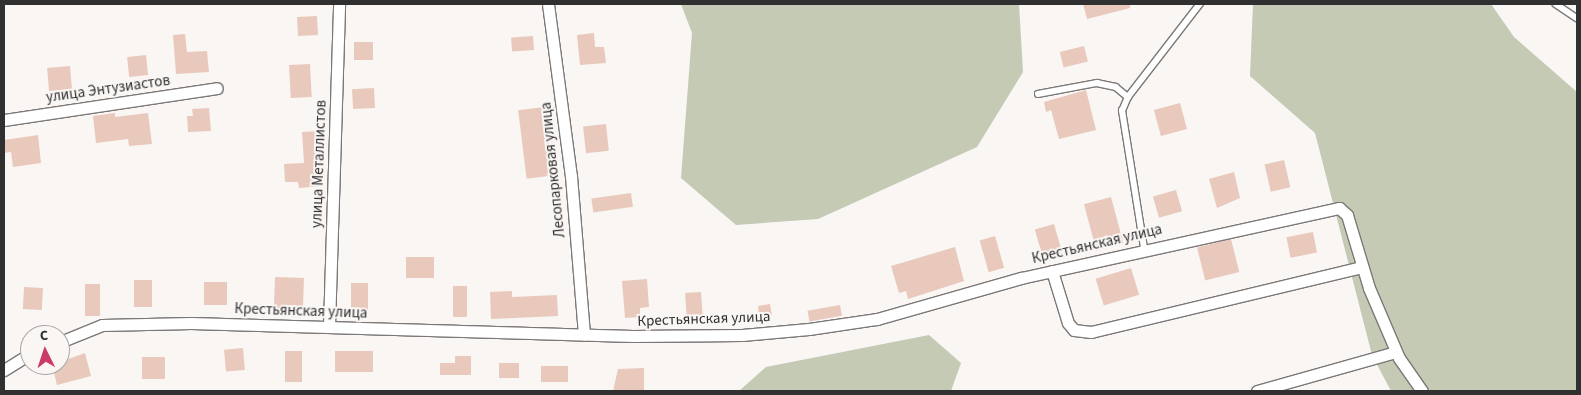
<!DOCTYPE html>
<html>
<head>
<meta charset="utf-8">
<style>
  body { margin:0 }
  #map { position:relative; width:1581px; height:395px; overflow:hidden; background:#f9f6f4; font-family:"Source Sans 3",sans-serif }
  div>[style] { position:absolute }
  .green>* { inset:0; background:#c4cab4 }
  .building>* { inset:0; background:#e9c9bc; transform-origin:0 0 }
  .roads { filter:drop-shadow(1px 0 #7b7877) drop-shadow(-1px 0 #7b7877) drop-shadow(0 1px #7b7877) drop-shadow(0 -1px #7b7877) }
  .service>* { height:5.5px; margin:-2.75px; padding:0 2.75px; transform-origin:2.75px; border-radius:2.75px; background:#fff }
  .minor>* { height:11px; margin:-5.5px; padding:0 5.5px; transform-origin:5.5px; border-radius:5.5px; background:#fff }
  span { translate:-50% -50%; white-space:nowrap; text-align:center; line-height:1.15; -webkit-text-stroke:4px #f9f6f4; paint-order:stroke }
  .street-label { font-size:15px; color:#313030 }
  .frame { position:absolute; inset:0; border:5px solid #313030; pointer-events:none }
  .north { position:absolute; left:20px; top:325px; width:50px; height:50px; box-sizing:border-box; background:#f9f6f4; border:1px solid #a9a7a6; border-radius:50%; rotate:356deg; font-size:14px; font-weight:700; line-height:20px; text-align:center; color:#313030 }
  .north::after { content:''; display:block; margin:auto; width:18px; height:22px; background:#ca3b66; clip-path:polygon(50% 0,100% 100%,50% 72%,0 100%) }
</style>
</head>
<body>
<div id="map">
  <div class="green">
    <i style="clip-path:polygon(681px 4px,1019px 4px,1023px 72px,977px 147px,818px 219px,736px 225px,681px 178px,692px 33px)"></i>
    <i style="clip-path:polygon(1253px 4px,1491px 4px,1514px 37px,1577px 92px,1577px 391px,1391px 391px,1372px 355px,1315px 133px,1250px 76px)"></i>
    <i style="clip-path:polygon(929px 335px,961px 363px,951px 391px,739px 391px,766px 367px)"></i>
  </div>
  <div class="building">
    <i style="clip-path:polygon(1083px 4px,1130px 4px,1130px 8px,1087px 19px)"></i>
    <i style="left:317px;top:16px;width:19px;height:20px;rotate:87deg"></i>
    <i style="clip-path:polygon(594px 33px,595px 47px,604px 47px,606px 63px,580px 65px,577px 35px)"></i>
    <i style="clip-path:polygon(185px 34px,187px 52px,207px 51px,209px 72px,176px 74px,173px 35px)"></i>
    <i style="left:533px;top:36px;width:14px;height:22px;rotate:86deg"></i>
    <i style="left:354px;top:42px;width:19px;height:18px"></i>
    <i style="left:1084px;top:46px;width:16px;height:25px;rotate:76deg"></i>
    <i style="left:146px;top:55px;width:20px;height:19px;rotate:84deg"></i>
    <i style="left:310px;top:64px;width:33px;height:21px;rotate:87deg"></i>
    <i style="left:70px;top:66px;width:23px;height:23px;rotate:85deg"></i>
    <i style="left:374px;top:88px;width:20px;height:22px;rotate:87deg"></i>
    <i style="clip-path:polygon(1086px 90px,1096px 130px,1059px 139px,1051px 110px,1046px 112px,1044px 102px)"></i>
    <i style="left:1180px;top:103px;width:27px;height:27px;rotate:75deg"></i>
    <i style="left:544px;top:107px;width:69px;height:26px;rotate:83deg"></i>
    <i style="clip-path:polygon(209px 108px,211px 131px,188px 132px,187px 116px,193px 116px,192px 109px)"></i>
    <i style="clip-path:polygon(115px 113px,115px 117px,148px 113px,152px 144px,129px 146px,128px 139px,96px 143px,93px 116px)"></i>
    <i style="left:606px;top:124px;width:27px;height:23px;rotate:84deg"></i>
    <i style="clip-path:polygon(319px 131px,322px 186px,299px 188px,298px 182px,285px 182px,284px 164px,304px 163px,302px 132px)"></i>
    <i style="clip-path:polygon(38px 135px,41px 163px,13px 167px,11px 152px,4px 153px,4px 140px)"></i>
    <i style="left:1284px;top:160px;width:28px;height:20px;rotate:77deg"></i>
    <i style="clip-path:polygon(1234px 172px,1240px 198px,1217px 208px,1209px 179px)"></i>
    <i style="left:1176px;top:190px;width:22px;height:24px;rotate:74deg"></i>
    <i style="left:631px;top:193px;width:14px;height:40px;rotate:82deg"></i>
    <i style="left:1111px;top:197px;width:48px;height:28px;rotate:75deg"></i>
    <i style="left:1054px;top:224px;width:33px;height:20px;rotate:74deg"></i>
    <i style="left:1313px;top:232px;width:21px;height:27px;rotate:79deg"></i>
    <i style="left:995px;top:236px;width:33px;height:16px;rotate:74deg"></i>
    <i style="left:1231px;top:239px;width:34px;height:35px;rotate:76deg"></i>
    <i style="clip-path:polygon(955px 247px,964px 281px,908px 299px,906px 291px,899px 293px,891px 266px)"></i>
    <i style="left:406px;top:257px;width:28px;height:21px"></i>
    <i style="left:1131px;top:268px;width:28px;height:37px;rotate:73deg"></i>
    <i style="left:275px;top:277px;width:29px;height:31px;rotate:2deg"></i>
    <i style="clip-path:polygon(647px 279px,649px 307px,640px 308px,640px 317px,625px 318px,622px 281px)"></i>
    <i style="left:134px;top:280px;width:18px;height:27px"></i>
    <i style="left:204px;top:282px;width:23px;height:23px"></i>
    <i style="left:351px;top:283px;width:17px;height:27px"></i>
    <i style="left:85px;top:284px;width:15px;height:32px"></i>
    <i style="left:453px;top:286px;width:14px;height:31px"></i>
    <i style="left:24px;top:287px;width:19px;height:22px;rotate:3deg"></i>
    <i style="clip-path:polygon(512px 291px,512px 297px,557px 295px,558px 316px,491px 319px,490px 292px)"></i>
    <i style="left:701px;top:292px;width:26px;height:16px;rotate:86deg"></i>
    <i style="clip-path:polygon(770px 304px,772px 315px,759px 316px,758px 306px)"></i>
    <i style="left:840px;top:305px;width:11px;height:33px;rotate:80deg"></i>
    <i style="left:243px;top:348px;width:22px;height:19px;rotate:85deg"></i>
    <i style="left:285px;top:351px;width:17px;height:31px"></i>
    <i style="left:335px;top:351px;width:38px;height:21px"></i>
    <i style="clip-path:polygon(85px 353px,91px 376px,57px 385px,52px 365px)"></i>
    <i style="clip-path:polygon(455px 356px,471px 356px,471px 375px,440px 375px,440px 363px,455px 363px)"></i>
    <i style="left:142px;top:357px;width:23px;height:22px"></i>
    <i style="left:499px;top:363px;width:20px;height:15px"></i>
    <i style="left:541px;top:366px;width:27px;height:16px"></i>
    <i style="clip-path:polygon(644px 368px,644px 391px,613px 391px,618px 369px)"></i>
  </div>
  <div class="roads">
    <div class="service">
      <i style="left:1556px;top:4px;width:25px;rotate:34deg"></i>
      <i style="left:1038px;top:94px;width:60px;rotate:-10.6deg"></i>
      <i style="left:1097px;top:83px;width:19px;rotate:12deg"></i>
      <i style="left:1116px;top:87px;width:16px;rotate:40deg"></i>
      <i style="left:1144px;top:248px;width:139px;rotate:-99.1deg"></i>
      <i style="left:1122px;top:111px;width:15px;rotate:-67deg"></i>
      <i style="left:1128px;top:97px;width:118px;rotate:-52.3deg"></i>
    </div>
    <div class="minor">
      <i style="left:548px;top:4px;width:174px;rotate:82.4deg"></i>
      <i style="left:571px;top:176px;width:159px;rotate:85.3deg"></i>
      <i style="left:4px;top:120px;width:215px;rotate:-8.5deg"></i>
      <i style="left:1052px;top:271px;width:54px;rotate:72.9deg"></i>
      <i style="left:1068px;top:323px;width:9px;rotate:49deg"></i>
      <i style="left:1074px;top:330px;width:17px;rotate:7deg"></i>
      <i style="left:1091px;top:332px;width:279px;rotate:-13.5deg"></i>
      <i style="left:329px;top:326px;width:322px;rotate:-88.2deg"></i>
      <i style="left:60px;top:342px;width:45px;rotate:-22deg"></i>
      <i style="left:102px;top:325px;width:89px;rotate:-1.3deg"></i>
      <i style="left:191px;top:323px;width:442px;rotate:1.7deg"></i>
      <i style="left:633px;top:336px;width:109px;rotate:-0.5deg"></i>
      <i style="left:742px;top:335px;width:67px;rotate:-5.1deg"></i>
      <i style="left:809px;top:329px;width:69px;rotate:-8.4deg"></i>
      <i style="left:877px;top:319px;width:150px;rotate:-15.9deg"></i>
      <i style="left:1021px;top:278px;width:326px;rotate:-12.4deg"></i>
      <i style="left:1339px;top:208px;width:11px;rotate:41deg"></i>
      <i style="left:1347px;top:215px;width:76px;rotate:73.2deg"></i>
      <i style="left:1369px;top:288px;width:76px;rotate:66.8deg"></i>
      <i style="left:1399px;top:358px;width:40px;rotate:55.1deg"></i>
      <i style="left:4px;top:370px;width:31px;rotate:-32deg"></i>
      <i style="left:1257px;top:391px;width:144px;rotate:-15.7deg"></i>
    </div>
  </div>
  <div class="street-label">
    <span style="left:108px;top:89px;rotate:-8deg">улица Энтузиастов</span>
    <span style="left:319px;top:164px;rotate:-88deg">улица Металлистов</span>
    <span style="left:553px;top:170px;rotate:-96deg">Лесопарковая улица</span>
    <span style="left:1097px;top:244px;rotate:-13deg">Крестьянская улица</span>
    <span style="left:301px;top:311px;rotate:2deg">Крестьянская улица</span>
    <span style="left:704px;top:319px;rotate:-2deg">Крестьянская улица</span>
  </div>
  <div class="frame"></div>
  <div class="north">С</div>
</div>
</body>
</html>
